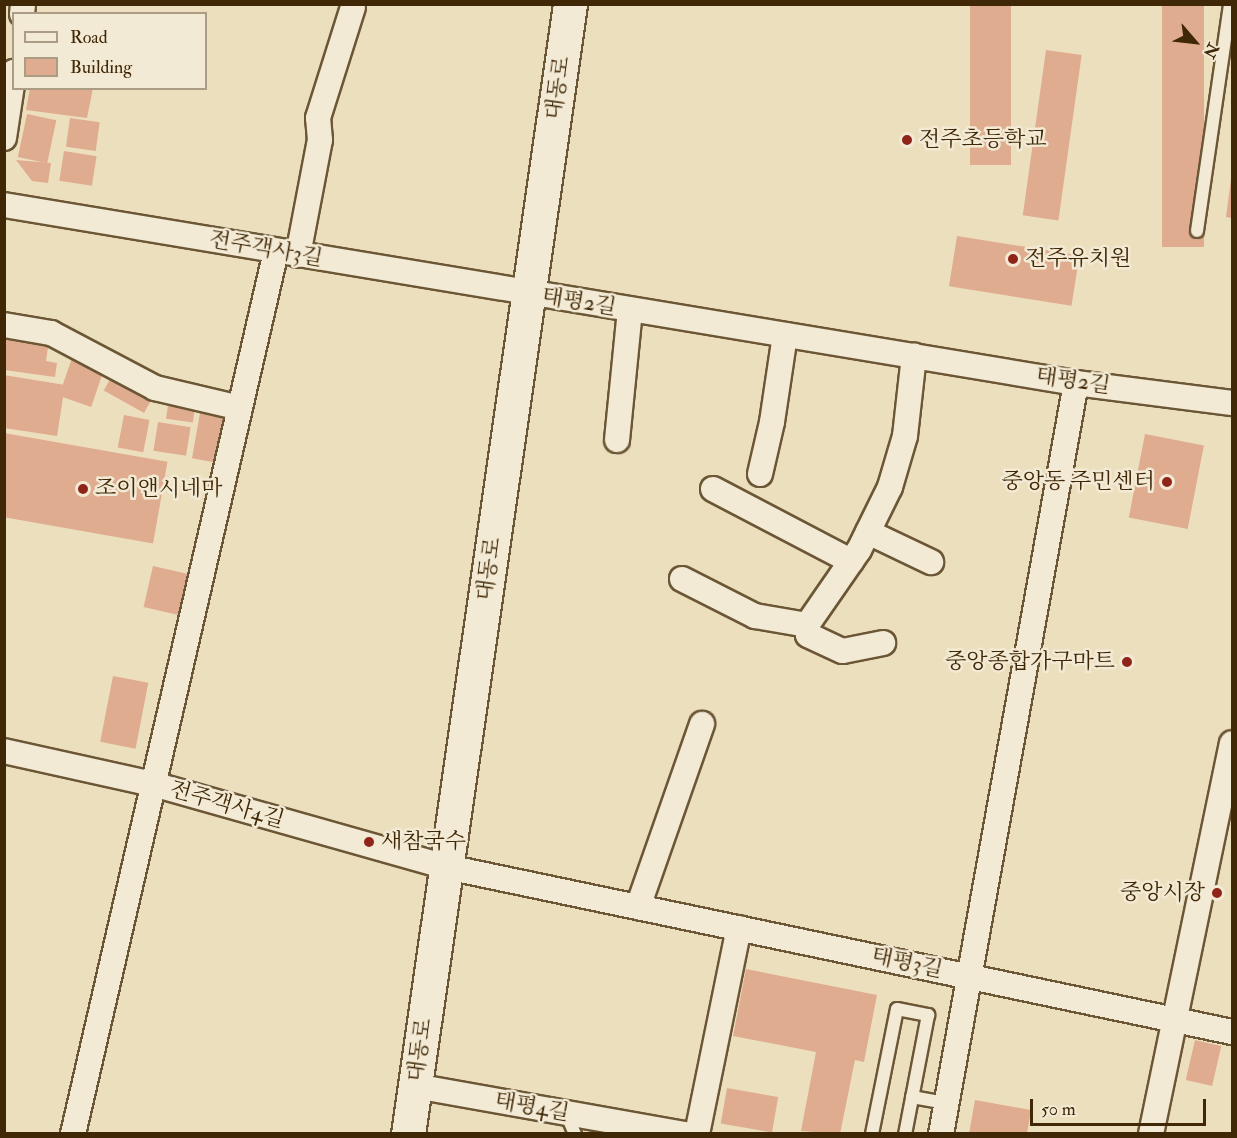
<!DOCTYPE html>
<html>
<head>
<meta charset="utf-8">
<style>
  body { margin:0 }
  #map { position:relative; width:1237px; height:1138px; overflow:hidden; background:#ecdfbe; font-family:"IM FELL Double Pica","Noto Serif KR",serif }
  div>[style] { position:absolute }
  .building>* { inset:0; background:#e0ac8f; transform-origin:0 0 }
  .roads { filter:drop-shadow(2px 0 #6b5635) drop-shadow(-2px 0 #6b5635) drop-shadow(0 2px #6b5635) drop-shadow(0 -2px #6b5635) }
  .lane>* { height:12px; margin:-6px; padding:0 6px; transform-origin:6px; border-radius:6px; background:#f3ead5 }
  .street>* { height:24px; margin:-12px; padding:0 12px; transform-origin:12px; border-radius:12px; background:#f3ead5 }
  .secondary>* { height:33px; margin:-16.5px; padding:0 16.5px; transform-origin:16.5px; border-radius:16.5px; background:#f3ead5 }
  .dots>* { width:16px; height:16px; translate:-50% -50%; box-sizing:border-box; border:3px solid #f3ead5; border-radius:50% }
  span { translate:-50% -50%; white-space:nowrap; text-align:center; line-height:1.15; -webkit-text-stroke:5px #f3ead5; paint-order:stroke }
  .street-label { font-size:22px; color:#402807 }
  .poi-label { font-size:22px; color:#402807 }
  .left { translate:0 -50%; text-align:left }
  .right { translate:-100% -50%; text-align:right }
  .frame { position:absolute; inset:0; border:6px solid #402807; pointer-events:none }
  .legend { position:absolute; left:12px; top:12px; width:195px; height:78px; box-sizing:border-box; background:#f3ead5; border:2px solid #ab9c83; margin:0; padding:8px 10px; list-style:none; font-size:18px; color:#402807 }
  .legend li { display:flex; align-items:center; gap:12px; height:30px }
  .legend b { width:30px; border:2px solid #ab9c83 }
  .north { position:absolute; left:1165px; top:12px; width:60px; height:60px; -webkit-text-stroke:4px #f3ead5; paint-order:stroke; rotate:118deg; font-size:16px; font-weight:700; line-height:24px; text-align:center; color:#402807 }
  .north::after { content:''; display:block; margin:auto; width:21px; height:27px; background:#402807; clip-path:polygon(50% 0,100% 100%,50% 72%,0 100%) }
  .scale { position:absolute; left:1030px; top:1099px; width:176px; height:27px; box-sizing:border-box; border:3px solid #402807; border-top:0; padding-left:8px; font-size:18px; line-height:21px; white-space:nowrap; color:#402807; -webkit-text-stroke:4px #f3ead5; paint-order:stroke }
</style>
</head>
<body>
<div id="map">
  <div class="building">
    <i style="left:970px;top:4px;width:41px;height:161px"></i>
    <i style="left:1162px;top:4px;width:42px;height:243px"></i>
    <i style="left:1046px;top:50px;width:36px;height:167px;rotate:8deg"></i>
    <i style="clip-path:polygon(30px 88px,93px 88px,87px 118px,26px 110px)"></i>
    <i style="left:27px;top:114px;width:30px;height:44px;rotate:12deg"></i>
    <i style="left:70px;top:118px;width:30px;height:29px;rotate:8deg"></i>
    <i style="left:64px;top:151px;width:33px;height:30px;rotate:9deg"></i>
    <i style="clip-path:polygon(16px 160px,51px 163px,48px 183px,32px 181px)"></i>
    <i style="clip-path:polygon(1231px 179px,1232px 179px,1232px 218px,1226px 217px)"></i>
    <i style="left:957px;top:236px;width:124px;height:51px;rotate:9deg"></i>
    <i style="clip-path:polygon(4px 334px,49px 340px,46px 361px,57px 363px,55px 377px,4px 370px)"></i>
    <i style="left:72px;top:358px;width:34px;height:40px;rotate:19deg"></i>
    <i style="left:113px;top:374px;width:46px;height:19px;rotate:29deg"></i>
    <i style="clip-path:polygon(4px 375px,65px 385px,57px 436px,4px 428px)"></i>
    <i style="left:169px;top:398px;width:27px;height:21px;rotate:8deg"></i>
    <i style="left:200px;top:413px;width:28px;height:46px;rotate:10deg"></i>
    <i style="left:124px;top:415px;width:26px;height:33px;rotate:11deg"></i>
    <i style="left:158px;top:422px;width:33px;height:29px;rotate:9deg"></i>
    <i style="left:4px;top:433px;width:166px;height:83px;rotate:10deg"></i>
    <i style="left:1145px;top:434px;width:60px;height:85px;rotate:11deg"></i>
    <i style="left:153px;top:566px;width:37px;height:42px;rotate:13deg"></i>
    <i style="left:113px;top:676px;width:36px;height:67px;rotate:11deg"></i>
    <i style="clip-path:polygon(746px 969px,877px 995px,864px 1062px,855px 1060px,840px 1134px,801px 1131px,816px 1052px,733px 1036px)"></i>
    <i style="left:1195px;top:1040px;width:27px;height:41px;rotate:13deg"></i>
    <i style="left:727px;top:1088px;width:52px;height:36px;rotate:10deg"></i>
    <i style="clip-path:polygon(975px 1100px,1031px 1110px,1027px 1134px,969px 1134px)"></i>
  </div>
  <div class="roads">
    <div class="lane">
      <i style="left:1197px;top:231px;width:229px;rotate:-81.7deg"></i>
      <i style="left:912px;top:1097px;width:35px;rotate:10deg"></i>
      <i style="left:566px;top:1113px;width:23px;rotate:67deg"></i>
      <i style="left:872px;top:1134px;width:127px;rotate:-78.7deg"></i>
      <i style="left:897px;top:1009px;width:32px;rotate:11deg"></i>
      <i style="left:928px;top:1015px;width:121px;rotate:100.9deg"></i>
    </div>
    <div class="street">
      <i style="left:22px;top:14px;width:10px;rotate:-84deg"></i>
      <i style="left:4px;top:138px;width:67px;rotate:-81.4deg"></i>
      <i style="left:4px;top:205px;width:1087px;rotate:9.43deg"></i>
      <i style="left:1076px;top:383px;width:157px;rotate:7.3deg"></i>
      <i style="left:298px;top:255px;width:117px;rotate:-79.2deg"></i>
      <i style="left:320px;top:140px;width:22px;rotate:-95deg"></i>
      <i style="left:318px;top:118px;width:116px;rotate:-72.5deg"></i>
      <i style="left:4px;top:325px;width:48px;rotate:9.7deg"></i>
      <i style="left:51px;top:333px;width:118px;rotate:27.9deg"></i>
      <i style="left:155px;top:388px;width:87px;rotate:13.2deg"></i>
      <i style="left:617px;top:440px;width:131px;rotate:-84.3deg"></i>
      <i style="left:760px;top:474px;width:53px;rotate:-77deg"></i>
      <i style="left:772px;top:422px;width:88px;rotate:-81.5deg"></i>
      <i style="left:713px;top:489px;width:156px;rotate:27.6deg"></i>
      <i style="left:868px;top:532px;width:70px;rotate:25.5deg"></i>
      <i style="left:682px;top:579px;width:82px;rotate:26.9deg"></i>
      <i style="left:755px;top:616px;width:53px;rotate:9.8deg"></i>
      <i style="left:807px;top:625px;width:91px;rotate:-55.3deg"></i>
      <i style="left:859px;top:550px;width:70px;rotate:-63.8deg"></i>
      <i style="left:890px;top:487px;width:53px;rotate:-73.6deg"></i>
      <i style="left:905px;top:436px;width:81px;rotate:-83.6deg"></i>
      <i style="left:807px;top:625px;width:10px;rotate:84deg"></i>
      <i style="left:808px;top:635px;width:38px;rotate:25deg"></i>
      <i style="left:843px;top:651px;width:41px;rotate:-11.3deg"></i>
      <i style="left:4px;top:751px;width:153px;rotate:12.5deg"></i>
      <i style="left:153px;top:784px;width:305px;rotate:15.8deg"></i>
      <i style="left:447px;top:867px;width:802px;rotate:11.87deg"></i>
      <i style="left:638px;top:907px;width:194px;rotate:-70.7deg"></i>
      <i style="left:415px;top:1086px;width:274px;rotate:10.1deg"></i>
      <i style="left:73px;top:1134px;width:906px;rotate:-77.05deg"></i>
      <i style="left:697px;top:1134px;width:210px;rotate:-78.5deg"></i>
      <i style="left:941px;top:1134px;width:763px;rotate:-79.81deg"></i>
      <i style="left:1151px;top:1134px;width:399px;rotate:-78.3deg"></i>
    </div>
    <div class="secondary">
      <i style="left:408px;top:1134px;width:1142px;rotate:-81.84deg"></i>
    </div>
  </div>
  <div class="dots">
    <i style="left:907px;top:140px;background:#8f2418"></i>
    <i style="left:1013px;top:259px;background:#8f2418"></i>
    <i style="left:1167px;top:482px;background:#8f2418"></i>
    <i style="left:83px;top:489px;background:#8f2418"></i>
    <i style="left:1127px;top:662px;background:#8f2418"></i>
    <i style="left:369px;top:842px;background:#8f2418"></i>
    <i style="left:1217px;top:893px;background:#8f2418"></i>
  </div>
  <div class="street-label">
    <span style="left:558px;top:88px;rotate:-82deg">대동로</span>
    <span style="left:266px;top:249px;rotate:10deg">전주객사3길</span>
    <span style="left:579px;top:302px;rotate:9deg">태평2길</span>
    <span style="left:1073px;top:381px;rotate:8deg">태평2길</span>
    <span style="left:489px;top:569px;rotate:-82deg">대동로</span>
    <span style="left:227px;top:805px;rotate:16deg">전주객사4길</span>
    <span style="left:907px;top:963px;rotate:12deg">태평3길</span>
    <span style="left:420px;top:1050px;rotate:-82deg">대동로</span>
    <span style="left:532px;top:1107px;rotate:10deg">태평4길</span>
  </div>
  <div class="poi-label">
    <span class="left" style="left:919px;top:140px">전주초등학교</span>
    <span class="left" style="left:1025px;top:259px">전주유치원</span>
    <span class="right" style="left:1155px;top:482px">중앙동 주민센터</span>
    <span class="left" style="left:95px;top:489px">조이앤시네마</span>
    <span class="right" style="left:1115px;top:662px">중앙종합가구마트</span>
    <span class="left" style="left:381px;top:842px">새참국수</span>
    <span class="right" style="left:1205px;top:893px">중앙시장</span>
  </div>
  <div class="frame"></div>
  <ul class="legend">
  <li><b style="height:8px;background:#f3ead5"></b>Road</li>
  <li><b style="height:16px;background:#e0ac8f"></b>Building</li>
  </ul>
  <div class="north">N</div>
  <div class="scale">50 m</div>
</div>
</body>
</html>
